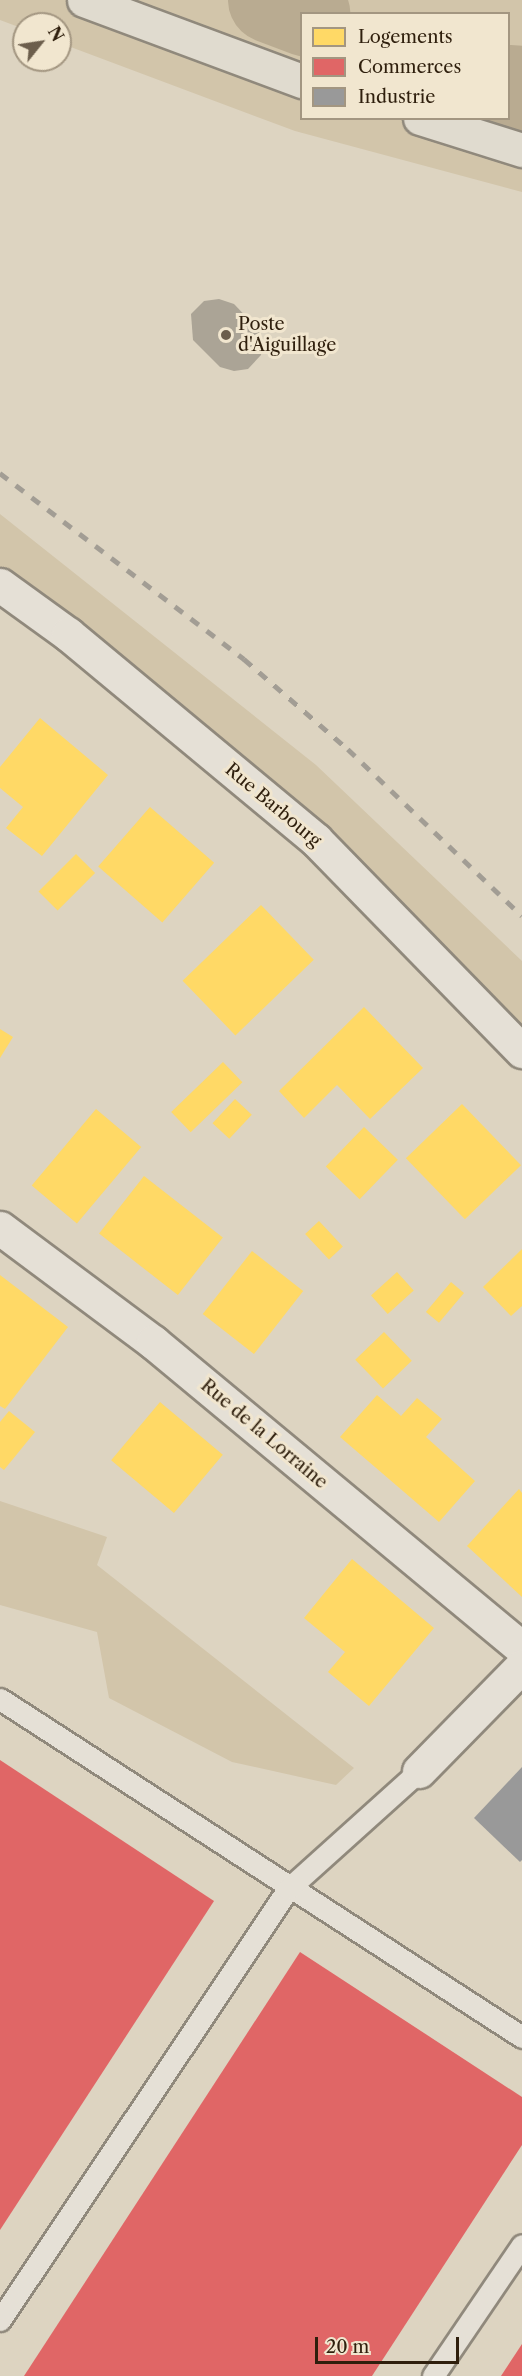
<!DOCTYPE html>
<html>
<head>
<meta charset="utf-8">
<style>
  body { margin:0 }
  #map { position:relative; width:522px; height:2376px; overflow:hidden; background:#ddd4c1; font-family:"Libre Caslon Text",serif }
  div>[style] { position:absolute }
  .green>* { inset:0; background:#d2c5aa }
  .homes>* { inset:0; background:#ffd966; transform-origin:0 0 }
  .shops>* { inset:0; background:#e06666 }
  .industry>* { inset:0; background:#999 }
  .river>* { height:86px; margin:-43px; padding:0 43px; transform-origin:43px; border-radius:43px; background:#b9ab91 }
  .building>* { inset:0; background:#aba496 }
  .roads { filter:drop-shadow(2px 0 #90897c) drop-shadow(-2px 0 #90897c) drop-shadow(0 2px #90897c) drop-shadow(0 -2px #90897c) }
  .lane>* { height:21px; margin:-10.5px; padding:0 10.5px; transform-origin:10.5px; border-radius:10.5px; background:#e5e0d6 }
  .street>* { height:33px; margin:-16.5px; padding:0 16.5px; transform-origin:16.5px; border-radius:16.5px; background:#e5e0d6 }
  .primary>* { height:33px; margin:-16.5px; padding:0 16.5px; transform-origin:16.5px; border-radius:16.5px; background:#e0dbcf }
  .rail>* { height:4.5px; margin-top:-2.25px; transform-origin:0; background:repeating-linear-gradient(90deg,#a29d94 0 10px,transparent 0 20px) }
  .dots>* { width:16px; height:16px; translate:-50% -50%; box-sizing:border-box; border:3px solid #f1e6cf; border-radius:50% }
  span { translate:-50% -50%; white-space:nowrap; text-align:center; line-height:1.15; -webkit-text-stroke:6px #f1e6cf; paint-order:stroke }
  .poi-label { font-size:18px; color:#2f1f0d }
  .left { translate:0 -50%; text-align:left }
  .street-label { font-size:18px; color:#2f1f0d }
  .legend { position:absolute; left:300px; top:12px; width:210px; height:108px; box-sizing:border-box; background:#f1e6cf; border:2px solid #a39681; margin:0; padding:8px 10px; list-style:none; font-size:18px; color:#2f1f0d }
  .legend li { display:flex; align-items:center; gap:12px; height:30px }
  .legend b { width:30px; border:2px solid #a39681 }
  .north { position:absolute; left:12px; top:12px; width:60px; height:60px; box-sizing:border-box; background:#f1e6cf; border:2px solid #a39681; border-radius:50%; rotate:60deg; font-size:16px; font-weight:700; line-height:24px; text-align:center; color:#2f1f0d }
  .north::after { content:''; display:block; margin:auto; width:21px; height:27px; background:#6c5e4c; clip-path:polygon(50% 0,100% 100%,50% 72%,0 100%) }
  .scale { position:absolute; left:315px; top:2337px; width:144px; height:27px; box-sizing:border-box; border:3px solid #2f1f0d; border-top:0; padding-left:8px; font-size:18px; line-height:21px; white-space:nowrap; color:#2f1f0d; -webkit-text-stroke:4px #f1e6cf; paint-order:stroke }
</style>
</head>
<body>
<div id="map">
  <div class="green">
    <i style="clip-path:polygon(evenodd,0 0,522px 0,522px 192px,295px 131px,60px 43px,60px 24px,24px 24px,24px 29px,0 20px,0 0,302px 14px,508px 14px,508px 118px,302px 118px,302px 14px)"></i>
    <i style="clip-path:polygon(0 514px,316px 765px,522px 961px,522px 1051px,316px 840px,0 585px)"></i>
    <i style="clip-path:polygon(0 1501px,107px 1537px,97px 1565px,354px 1768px,336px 1785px,232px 1762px,109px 1698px,97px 1632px,0 1605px)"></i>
  </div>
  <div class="homes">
    <i style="clip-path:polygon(40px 718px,108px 775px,42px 856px,6px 828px,23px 807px,0 788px,0 767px)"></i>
    <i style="left:150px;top:807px;width:85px;height:79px;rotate:41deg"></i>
    <i style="left:76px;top:854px;width:27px;height:53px;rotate:45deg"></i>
    <i style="left:261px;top:905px;width:76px;height:109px;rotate:46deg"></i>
    <i style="clip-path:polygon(364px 1007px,423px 1068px,370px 1119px,337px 1085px,304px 1118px,279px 1091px)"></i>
    <i style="clip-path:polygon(0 1029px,13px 1037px,0 1058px)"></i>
    <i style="left:223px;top:1062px;width:28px;height:72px;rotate:46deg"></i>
    <i style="left:235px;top:1099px;width:23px;height:33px;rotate:43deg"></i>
    <i style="left:462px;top:1104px;width:85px;height:78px;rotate:46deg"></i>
    <i style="left:96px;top:1109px;width:59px;height:100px;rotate:40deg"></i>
    <i style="left:364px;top:1127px;width:47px;height:55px;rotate:44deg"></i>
    <i style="left:144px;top:1176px;width:100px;height:73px;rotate:38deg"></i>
    <i style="left:319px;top:1221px;width:35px;height:19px;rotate:47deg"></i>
    <i style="clip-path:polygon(522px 1249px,522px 1306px,511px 1316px,483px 1287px)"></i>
    <i style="left:252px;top:1251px;width:65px;height:80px;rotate:38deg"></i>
    <i style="left:397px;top:1272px;width:25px;height:35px;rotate:48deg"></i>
    <i style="clip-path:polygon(0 1275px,68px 1327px,5px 1409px,0 1406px)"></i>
    <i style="left:451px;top:1282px;width:17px;height:39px;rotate:40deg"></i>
    <i style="left:384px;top:1332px;width:40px;height:40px;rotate:46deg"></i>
    <i style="clip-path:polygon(377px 1395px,401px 1416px,417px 1398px,442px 1419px,426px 1437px,475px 1481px,439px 1522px,340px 1437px)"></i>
    <i style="left:160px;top:1402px;width:82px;height:76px;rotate:40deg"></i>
    <i style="clip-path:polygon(9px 1411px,35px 1432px,4px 1470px,0 1467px,0 1422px)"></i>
    <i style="clip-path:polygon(519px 1489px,522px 1493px,522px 1597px,467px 1546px)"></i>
    <i style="clip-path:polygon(352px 1559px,434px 1628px,369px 1706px,328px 1672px,345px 1652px,304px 1618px)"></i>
  </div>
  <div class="shops">
    <i style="clip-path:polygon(0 1760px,214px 1901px,0 2230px)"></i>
    <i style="clip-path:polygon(300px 1952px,522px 2097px,522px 2145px,372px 2376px,24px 2376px)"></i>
    <i style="clip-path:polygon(522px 2344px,522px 2376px,501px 2376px)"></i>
  </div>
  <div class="industry">
    <i style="clip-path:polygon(522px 1767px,522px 1860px,520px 1862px,474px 1818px)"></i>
  </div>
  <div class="river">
    <i style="left:271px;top:0;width:39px;rotate:21deg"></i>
    <i style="left:508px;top:88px;width:14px;rotate:4deg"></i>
  </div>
  <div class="building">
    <i style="clip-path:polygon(219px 299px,234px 304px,258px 329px,263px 340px,261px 355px,248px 369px,234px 371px,220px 367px,193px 340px,191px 314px,204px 301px)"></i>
  </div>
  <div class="roads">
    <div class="lane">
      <i style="left:0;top:1699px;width:622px;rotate:32.92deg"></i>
      <i style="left:0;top:2320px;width:518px;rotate:-56.25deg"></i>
      <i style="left:288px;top:1889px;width:176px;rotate:-42deg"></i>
      <i style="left:433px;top:2376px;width:158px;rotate:-55.8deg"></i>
    </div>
    <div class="street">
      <i style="left:0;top:585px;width:84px;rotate:35.8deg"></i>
      <i style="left:68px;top:634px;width:322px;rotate:39.7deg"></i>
      <i style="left:316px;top:840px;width:295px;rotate:45.7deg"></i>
      <i style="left:0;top:1228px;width:191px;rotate:36.7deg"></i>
      <i style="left:153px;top:1342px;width:479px;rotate:39.7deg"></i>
      <i style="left:419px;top:1771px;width:147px;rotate:-45.6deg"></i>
    </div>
    <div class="primary">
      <i style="left:84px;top:0;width:233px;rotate:20.4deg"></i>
      <i style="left:420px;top:118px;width:107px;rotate:17.4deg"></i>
    </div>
  </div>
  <div class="rail">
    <i style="left:0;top:473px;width:307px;rotate:37.3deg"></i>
    <i style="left:244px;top:659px;width:138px;rotate:40.9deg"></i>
    <i style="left:348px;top:749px;width:241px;rotate:43.8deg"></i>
  </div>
  <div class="dots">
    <i style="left:226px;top:335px;background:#6c5e4c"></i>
  </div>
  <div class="poi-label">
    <span class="left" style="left:238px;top:335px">Poste<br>d'Aiguillage</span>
  </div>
  <div class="street-label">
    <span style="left:273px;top:805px;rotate:40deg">Rue Barbourg</span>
    <span style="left:264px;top:1434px;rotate:40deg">Rue de la Lorraine</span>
  </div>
  <ul class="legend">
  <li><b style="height:16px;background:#ffd966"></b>Logements</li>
  <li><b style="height:16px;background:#e06666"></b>Commerces</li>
  <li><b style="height:16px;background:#999"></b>Industrie</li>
  </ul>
  <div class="north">N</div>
  <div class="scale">20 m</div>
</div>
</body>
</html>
